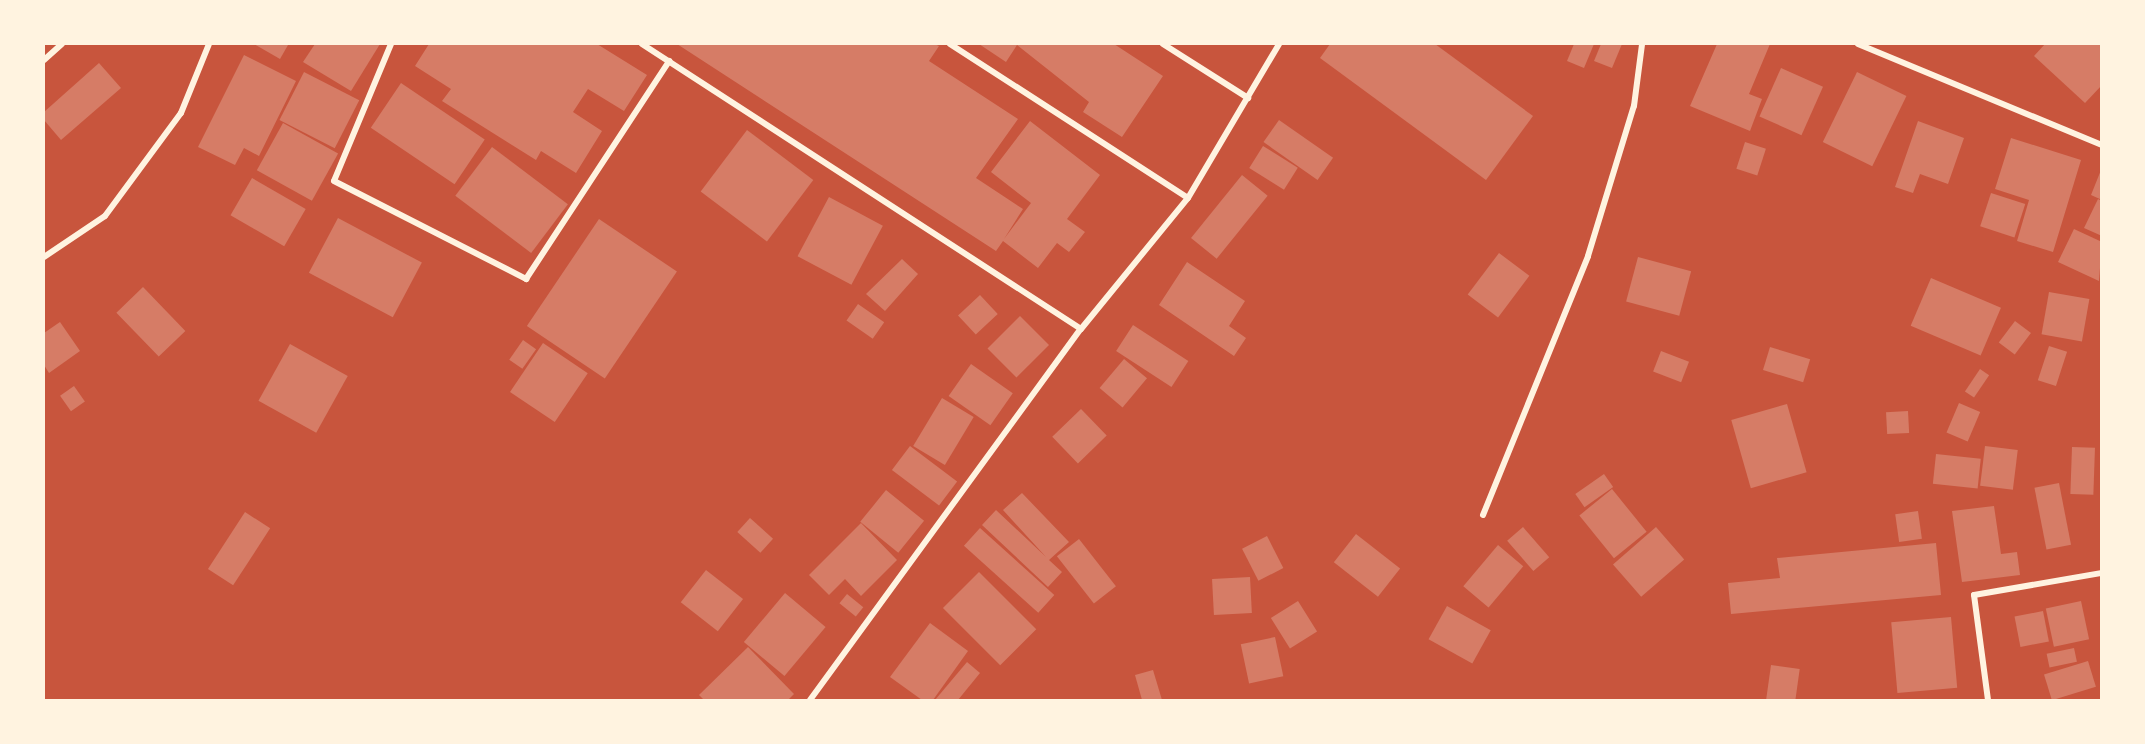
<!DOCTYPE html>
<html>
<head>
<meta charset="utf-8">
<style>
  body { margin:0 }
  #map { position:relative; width:2145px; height:744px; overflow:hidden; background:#c8553d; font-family:"Nunito Sans",sans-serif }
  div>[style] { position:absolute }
  .building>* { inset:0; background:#d67c66; transform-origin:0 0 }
  .minor>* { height:6px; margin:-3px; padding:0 3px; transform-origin:3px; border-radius:3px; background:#fff3e0 }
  span { translate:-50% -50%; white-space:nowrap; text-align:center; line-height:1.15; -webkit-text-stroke:4.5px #fff3e0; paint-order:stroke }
  .frame { position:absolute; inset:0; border:45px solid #fff3e0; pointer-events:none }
</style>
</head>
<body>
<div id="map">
  <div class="building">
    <i style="clip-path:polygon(254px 44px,285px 44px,288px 45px,280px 59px)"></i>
    <i style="clip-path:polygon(315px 44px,380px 44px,351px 91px,303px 62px)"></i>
    <i style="clip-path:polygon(429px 44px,597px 44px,647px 75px,624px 111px,588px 89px,573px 112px,602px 131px,576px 173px,541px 151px,536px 160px,442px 101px,451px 89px,415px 66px)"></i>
    <i style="clip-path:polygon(677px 44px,934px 44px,939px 46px,929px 61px,1018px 119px,976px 178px,1023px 209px,1004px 239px,1031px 203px,991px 172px,1030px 121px,1100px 175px,1067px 219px,1085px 232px,1069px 252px,1057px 243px,1038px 268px,1003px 241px,996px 251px)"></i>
    <i style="clip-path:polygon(979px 44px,1114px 44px,1163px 76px,1122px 137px,1083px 112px,1089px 102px,1017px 45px,1006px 62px)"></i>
    <i style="clip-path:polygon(1330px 44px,1435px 44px,1533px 116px,1486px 180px,1320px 58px)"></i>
    <i style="clip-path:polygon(1574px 44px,1594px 44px,1584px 68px,1567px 61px)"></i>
    <i style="clip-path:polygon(1601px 44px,1622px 44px,1612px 68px,1594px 61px)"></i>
    <i style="clip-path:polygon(1717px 44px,1770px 44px,1749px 94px,1762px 99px,1750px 131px,1690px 106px)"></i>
    <i style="clip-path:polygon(2045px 44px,2102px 44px,2102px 85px,2085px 103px,2034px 56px)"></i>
    <i style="clip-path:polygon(244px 55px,296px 81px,259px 156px,244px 148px,235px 165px,198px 147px)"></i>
    <i style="clip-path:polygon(99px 63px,121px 88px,61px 140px,44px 120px,44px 112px)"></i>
    <i style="left:1781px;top:68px;width:46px;height:53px;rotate:24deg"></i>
    <i style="left:304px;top:72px;width:62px;height:54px;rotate:27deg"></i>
    <i style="left:1857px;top:72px;width:55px;height:78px;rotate:26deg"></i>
    <i style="left:401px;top:83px;width:101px;height:54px;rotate:34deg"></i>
    <i style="left:1279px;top:120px;width:66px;height:27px;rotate:35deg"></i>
    <i style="clip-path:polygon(1918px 121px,1964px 138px,1948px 184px,1920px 174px,1913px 193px,1895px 187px)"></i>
    <i style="left:283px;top:123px;width:63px;height:54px;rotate:29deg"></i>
    <i style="left:747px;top:130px;width:83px;height:77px;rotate:37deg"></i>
    <i style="clip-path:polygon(2011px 138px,2081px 160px,2053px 252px,2017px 241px,2029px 200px,1995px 189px)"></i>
    <i style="left:1745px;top:142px;width:22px;height:28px;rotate:18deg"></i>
    <i style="left:1263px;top:146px;width:41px;height:26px;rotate:32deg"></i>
    <i style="left:492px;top:147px;width:95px;height:61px;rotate:37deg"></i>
    <i style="clip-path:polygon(2101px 170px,2102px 170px,2102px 200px,2091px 195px)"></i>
    <i style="left:1242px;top:175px;width:33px;height:81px;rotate:39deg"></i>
    <i style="left:252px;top:178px;width:62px;height:43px;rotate:30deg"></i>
    <i style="left:1991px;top:193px;width:36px;height:35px;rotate:18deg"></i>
    <i style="left:829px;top:197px;width:61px;height:67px;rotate:28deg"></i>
    <i style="clip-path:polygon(2098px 199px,2102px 201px,2102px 236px,2084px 228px)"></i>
    <i style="left:338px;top:218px;width:95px;height:62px;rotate:28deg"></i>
    <i style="left:599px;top:219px;width:94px;height:129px;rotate:34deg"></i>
    <i style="clip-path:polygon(2074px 229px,2102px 242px,2099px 281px,2058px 262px)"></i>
    <i style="left:1499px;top:253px;width:38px;height:52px;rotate:37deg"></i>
    <i style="left:1638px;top:257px;width:55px;height:46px;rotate:15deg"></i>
    <i style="clip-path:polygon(902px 259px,918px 274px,885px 311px,866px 294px)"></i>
    <i style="clip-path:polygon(1187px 262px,1245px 301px,1229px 326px,1246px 338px,1234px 356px,1159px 305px)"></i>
    <i style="left:1931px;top:278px;width:76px;height:52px;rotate:23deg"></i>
    <i style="left:143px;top:287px;width:61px;height:37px;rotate:46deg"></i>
    <i style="left:2049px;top:292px;width:41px;height:43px;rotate:10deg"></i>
    <i style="left:980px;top:295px;width:26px;height:30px;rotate:47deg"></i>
    <i style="left:858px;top:304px;width:32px;height:20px;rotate:35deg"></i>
    <i style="left:1020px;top:316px;width:41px;height:46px;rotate:45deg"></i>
    <i style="left:2015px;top:321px;width:20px;height:27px;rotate:37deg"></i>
    <i style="clip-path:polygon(60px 322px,80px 351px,49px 373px,44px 365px,44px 333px)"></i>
    <i style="left:1133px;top:325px;width:66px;height:31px;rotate:33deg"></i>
    <i style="left:523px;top:340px;width:16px;height:24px;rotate:35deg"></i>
    <i style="left:543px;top:343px;width:54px;height:59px;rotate:34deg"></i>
    <i style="left:290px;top:344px;width:66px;height:65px;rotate:29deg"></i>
    <i style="left:2049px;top:346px;width:19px;height:36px;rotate:18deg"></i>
    <i style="left:1770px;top:347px;width:42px;height:24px;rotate:17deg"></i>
    <i style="left:1661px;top:351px;width:30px;height:22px;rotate:21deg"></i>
    <i style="left:1124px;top:359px;width:30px;height:38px;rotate:40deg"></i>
    <i style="left:971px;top:364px;width:51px;height:39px;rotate:35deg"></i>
    <i style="left:1980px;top:369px;width:11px;height:27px;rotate:34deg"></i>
    <i style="left:74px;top:386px;width:19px;height:17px;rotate:55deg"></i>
    <i style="left:942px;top:398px;width:37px;height:56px;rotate:31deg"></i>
    <i style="left:1959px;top:403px;width:23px;height:32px;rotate:23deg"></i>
    <i style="left:1787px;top:404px;width:71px;height:58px;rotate:74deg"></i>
    <i style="left:1081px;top:409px;width:37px;height:40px;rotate:46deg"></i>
    <i style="left:1908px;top:411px;width:22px;height:22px;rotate:87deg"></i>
    <i style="left:910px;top:446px;width:59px;height:30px;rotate:37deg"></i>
    <i style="left:1985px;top:446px;width:33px;height:40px;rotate:7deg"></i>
    <i style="left:2072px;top:447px;width:23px;height:47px;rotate:2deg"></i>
    <i style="left:1936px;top:454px;width:45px;height:30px;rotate:6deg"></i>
    <i style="left:1604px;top:474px;width:16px;height:35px;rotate:55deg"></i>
    <i style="left:2059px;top:483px;width:63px;height:25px;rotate:79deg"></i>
    <i style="left:1612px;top:489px;width:55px;height:42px;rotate:51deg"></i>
    <i style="left:886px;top:490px;width:49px;height:41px;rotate:39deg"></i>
    <i style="clip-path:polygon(1022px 493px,1069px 542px,1049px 560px,1062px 572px,1048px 587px,982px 525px,996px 510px,1046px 557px,1003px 510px)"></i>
    <i style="clip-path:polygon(1994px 506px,2001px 554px,2017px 552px,2020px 575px,1962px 582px,1952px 511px)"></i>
    <i style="left:1918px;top:511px;width:28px;height:23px;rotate:82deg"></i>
    <i style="left:245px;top:512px;width:30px;height:68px;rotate:33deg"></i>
    <i style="left:750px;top:518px;width:31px;height:19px;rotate:42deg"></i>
    <i style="clip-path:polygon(861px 523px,897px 560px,861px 596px,845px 579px,829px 595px,809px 575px)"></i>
    <i style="left:1523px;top:527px;width:40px;height:21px;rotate:49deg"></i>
    <i style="left:1656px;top:527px;width:43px;height:57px;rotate:49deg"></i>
    <i style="left:980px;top:528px;width:100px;height:24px;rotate:42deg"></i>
    <i style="left:1356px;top:534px;width:56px;height:36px;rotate:38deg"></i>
    <i style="left:1267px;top:536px;width:36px;height:28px;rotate:63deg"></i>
    <i style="left:1079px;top:539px;width:60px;height:28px;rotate:52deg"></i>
    <i style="clip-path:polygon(1936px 543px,1941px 595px,1731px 614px,1728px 583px,1780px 578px,1777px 558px)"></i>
    <i style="left:1498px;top:545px;width:33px;height:54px;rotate:40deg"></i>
    <i style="left:706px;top:570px;width:47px;height:41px;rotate:38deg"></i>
    <i style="left:979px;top:572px;width:81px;height:51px;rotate:45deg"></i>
    <i style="left:1250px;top:577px;width:36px;height:38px;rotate:87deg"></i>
    <i style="left:785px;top:593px;width:53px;height:64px;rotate:40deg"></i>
    <i style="left:847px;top:594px;width:21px;height:12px;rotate:39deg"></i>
    <i style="left:1298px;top:601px;width:36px;height:32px;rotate:58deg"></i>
    <i style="left:2081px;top:601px;width:39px;height:36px;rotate:78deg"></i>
    <i style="left:1447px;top:606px;width:50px;height:38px;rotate:29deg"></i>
    <i style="left:2043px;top:611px;width:31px;height:29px;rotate:79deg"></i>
    <i style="left:1951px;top:617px;width:71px;height:60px;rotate:85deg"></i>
    <i style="clip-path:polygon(930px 623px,968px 651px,933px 700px,922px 700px,890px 677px)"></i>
    <i style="left:1275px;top:637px;width:40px;height:35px;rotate:78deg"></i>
    <i style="clip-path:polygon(748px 647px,794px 694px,788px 700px,704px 700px,699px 695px)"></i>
    <i style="left:2074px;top:648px;width:14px;height:28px;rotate:78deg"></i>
    <i style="left:2088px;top:661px;width:27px;height:46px;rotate:73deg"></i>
    <i style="clip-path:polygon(967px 662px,980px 673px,958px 700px,935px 700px)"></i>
    <i style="left:1771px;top:665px;width:29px;height:35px;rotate:8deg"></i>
    <i style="clip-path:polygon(1153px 670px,1162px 700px,1142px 700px,1135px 675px)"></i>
  </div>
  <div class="minor">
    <i style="left:391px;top:44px;width:148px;rotate:112.6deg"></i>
    <i style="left:334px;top:181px;width:216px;rotate:27deg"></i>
    <i style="left:526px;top:279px;width:261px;rotate:-56.7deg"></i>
    <i style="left:642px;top:44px;width:523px;rotate:32.99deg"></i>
    <i style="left:950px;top:44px;width:283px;rotate:32.9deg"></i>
    <i style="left:1163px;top:44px;width:101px;rotate:32.4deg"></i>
    <i style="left:1858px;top:44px;width:264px;rotate:22.5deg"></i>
    <i style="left:44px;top:60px;width:24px;rotate:-42deg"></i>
    <i style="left:44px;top:257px;width:73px;rotate:-33.9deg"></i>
    <i style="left:105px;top:216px;width:128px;rotate:-53.6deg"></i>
    <i style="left:181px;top:113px;width:74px;rotate:-67.9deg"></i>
    <i style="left:1483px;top:515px;width:279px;rotate:-67.9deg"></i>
    <i style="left:1588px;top:256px;width:157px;rotate:-73deg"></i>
    <i style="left:1634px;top:106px;width:63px;rotate:-82.6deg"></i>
    <i style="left:810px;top:700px;width:459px;rotate:-53.9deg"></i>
    <i style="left:1081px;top:329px;width:169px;rotate:-50.8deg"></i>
    <i style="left:1188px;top:198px;width:179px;rotate:-59.4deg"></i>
    <i style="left:1988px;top:700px;width:106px;rotate:-97.6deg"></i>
    <i style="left:1974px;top:595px;width:130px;rotate:-9.8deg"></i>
  </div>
  <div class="frame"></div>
</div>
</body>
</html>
